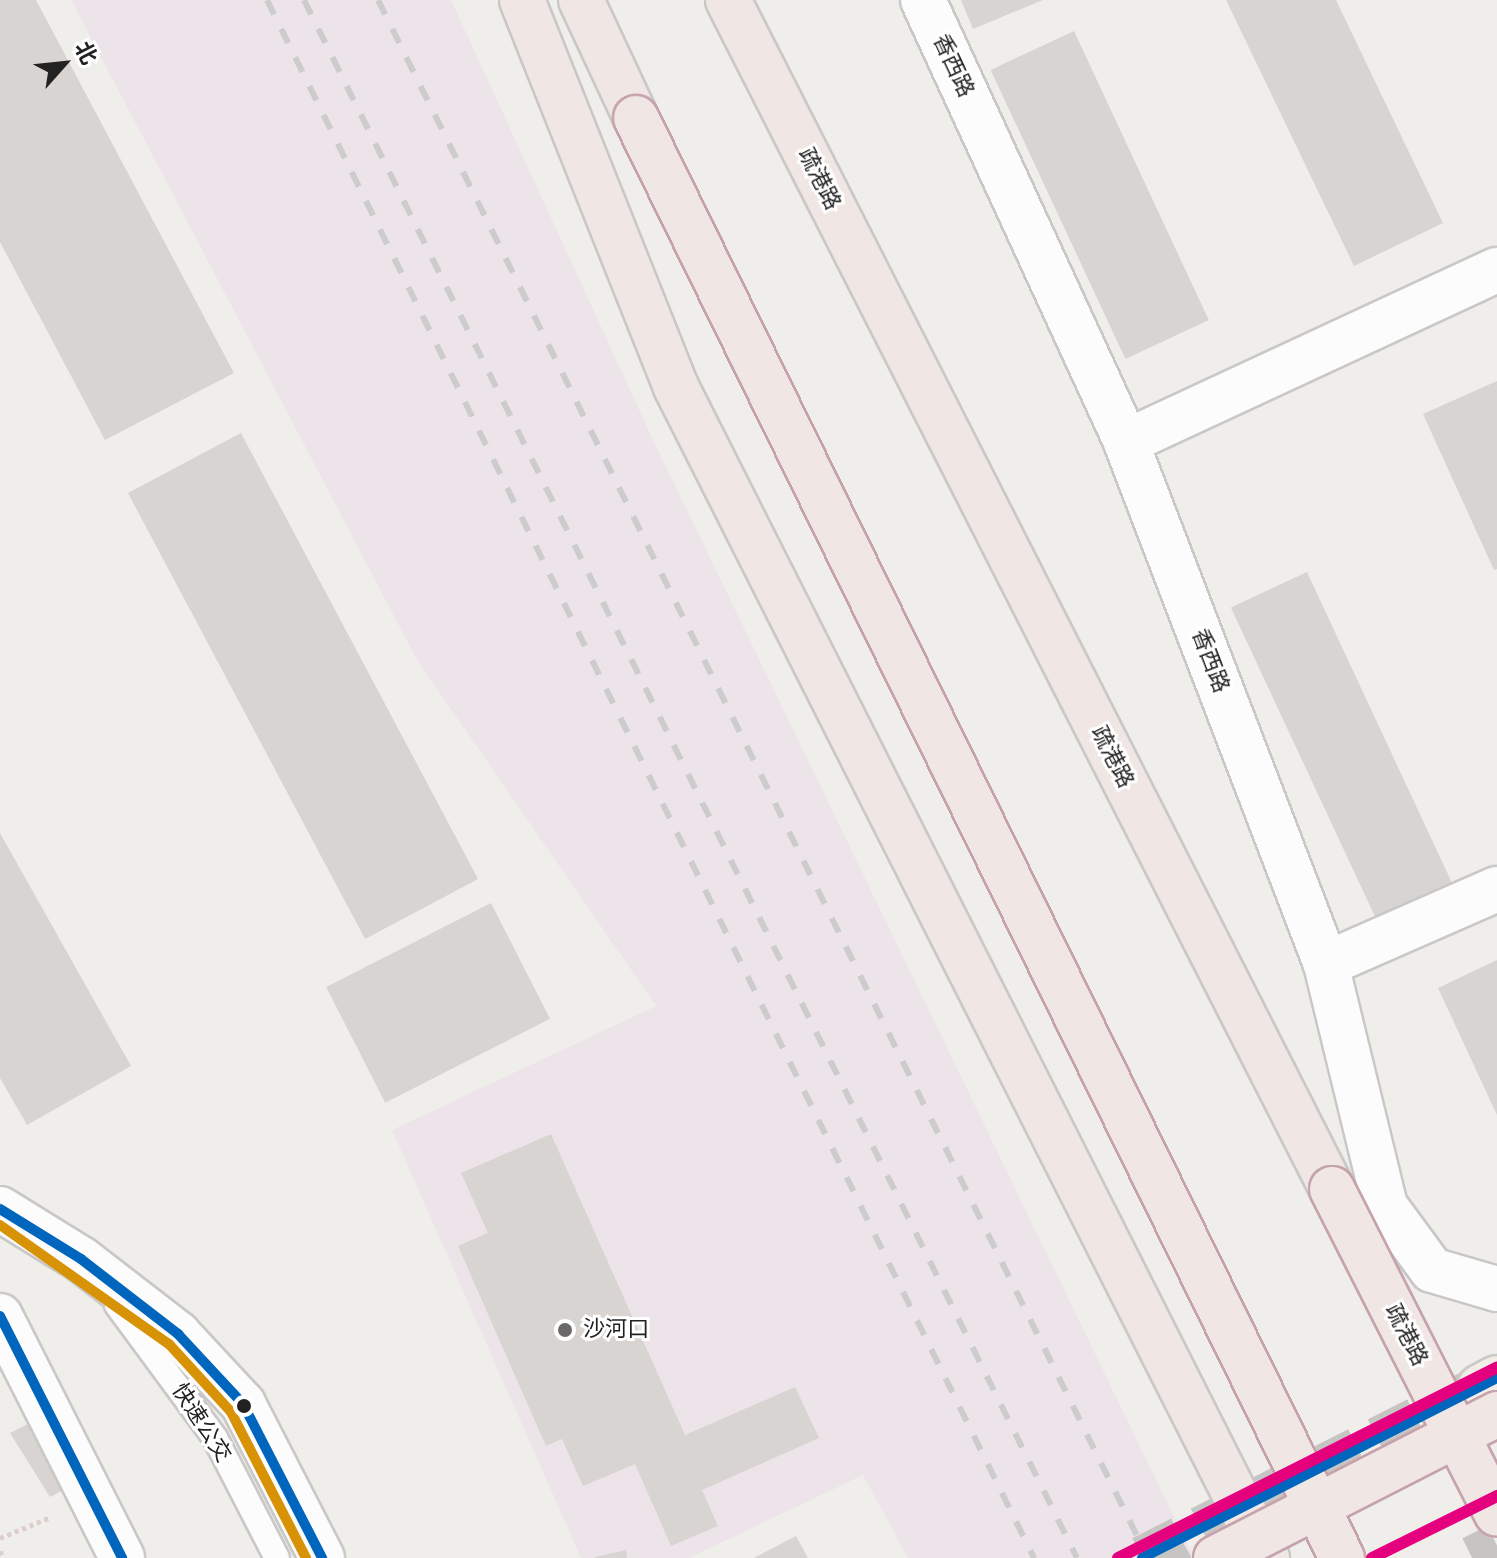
<!DOCTYPE html>
<html>
<head>
<meta charset="utf-8">
<style>
  body { margin:0 }
  #map { position:relative; width:1497px; height:1558px; overflow:hidden; background:#f0eeeb; font-family:"Nunito Sans","Noto Sans SC",sans-serif }
  div>[style] { position:absolute }
  .industrial>* { inset:0; background:#ede4e9 }
  .building>* { inset:0; background:#d7d4d2; transform-origin:0 0 }
  .primary-tunnel>* { height:44px; margin-top:-22px; transform-origin:0; background:repeating-linear-gradient(90deg,#c7c5c3 0 44px,transparent 0 66px) }
  .path>* { height:5px; margin-top:-2.5px; transform-origin:0; background:repeating-linear-gradient(90deg,#dccecd 0 4px,transparent 0 8px) }
  .roads { filter:drop-shadow(2px 0 #c9c8c7) drop-shadow(-2px 0 #c9c8c7) drop-shadow(0 2px #c9c8c7) drop-shadow(0 -2px #c9c8c7) }
  .service>* { height:24px; margin:-12px; padding:0 12px; transform-origin:12px; border-radius:12px; background:#fdfcfc }
  .minor>* { height:44px; margin:-22px; padding:0 22px; transform-origin:22px; border-radius:22px; background:#fdfcfc }
  .tertiary>* { height:44px; margin:-22px; padding:0 22px; transform-origin:22px; border-radius:22px; background:#fdfcfc }
  .primary>* { height:44px; margin:-22px; padding:0 22px; transform-origin:22px; border-radius:22px; background:#f3ede7 }
  .trunk>* { height:44px; margin:-22px; padding:0 22px; transform-origin:22px; border-radius:22px; background:#f0e6e4 }
  .rail>* { height:6px; margin-top:-3px; transform-origin:0; background:repeating-linear-gradient(90deg,#ccc 0 16px,transparent 0 32px) }
  .bridges { filter:drop-shadow(2px 0 #c5a2ac) drop-shadow(-2px 0 #c5a2ac) drop-shadow(0 2px #c5a2ac) drop-shadow(0 -2px #c5a2ac) }
  .trunk-bridge>* { height:44px; margin:-22px; padding:0 22px; transform-origin:22px; border-radius:22px; background:#f0e6e4 }
  .bus-1>* { height:10px; margin:-5px; padding:0 5px; transform-origin:5px; border-radius:5px; background:#0065bd }
  .bus-2>* { height:10px; margin:-5px; padding:0 5px; transform-origin:5px; border-radius:5px; background:#d79205 }
  .metro-1>* { height:12px; margin:-6px; padding:0 6px; transform-origin:6px; border-radius:6px; background:#e5007d }
  .dots>* { width:22px; height:22px; translate:-50% -50%; box-sizing:border-box; border:4px solid #fff; border-radius:50% }
  span { translate:-50% -50%; white-space:nowrap; text-align:center; line-height:1.15; -webkit-text-stroke:6px #fff; paint-order:stroke }
  .street-label { font-size:22px; color:#222 }
  .poi-label { font-size:22px; color:#222 }
  .left { translate:0 -50%; text-align:left }
  .north { position:absolute; left:24px; top:24px; width:80px; height:80px; -webkit-text-stroke:6px #fff; paint-order:stroke; rotate:63deg; font-size:22px; font-weight:700; line-height:32px; text-align:center; color:#222 }
  .north::after { content:''; display:block; margin:auto; width:28px; height:36px; background:#222; clip-path:polygon(50% 0,100% 100%,50% 72%,0 100%) }
</style>
</head>
<body>
<div id="map">
  <div class="industrial">
    <i style="clip-path:polygon(71px 0,451px 0,654px 442px,1194px 1558px,908px 1558px,863px 1475px,689px 1558px,581px 1558px,392px 1130px,656px 1006px,417px 660px)"></i>
  </div>
  <div class="building">
    <i style="clip-path:polygon(0 0,36px 0,234px 373px,105px 440px,0 242px)"></i>
    <i style="clip-path:polygon(961px 0,1043px 0,973px 29px)"></i>
    <i style="clip-path:polygon(1226px 0,1336px 0,1443px 223px,1354px 266px)"></i>
    <i style="left:1074px;top:31px;width:319px;height:92px;rotate:65deg"></i>
    <i style="clip-path:polygon(1497px 381px,1497px 569px,1494px 570px,1423px 414px)"></i>
    <i style="left:241px;top:433px;width:505px;height:128px;rotate:62deg"></i>
    <i style="left:1307px;top:572px;width:352px;height:84px;rotate:65deg"></i>
    <i style="clip-path:polygon(0 833px,131px 1066px,27px 1125px,0 1078px)"></i>
    <i style="left:491px;top:903px;width:130px;height:185px;rotate:63deg"></i>
    <i style="clip-path:polygon(1497px 960px,1497px 1115px,1438px 988px)"></i>
    <i style="clip-path:polygon(551px 1134px,685px 1435px,795px 1387px,819px 1438px,702px 1490px,718px 1526px,671px 1546px,635px 1464px,583px 1486px,562px 1439px,546px 1446px,458px 1246px,488px 1233px,461px 1173px)"></i>
    <i style="clip-path:polygon(43px 1416px,77px 1483px,50px 1497px,10px 1433px)"></i>
    <i style="clip-path:polygon(796px 1536px,808px 1558px,754px 1558px)"></i>
    <i style="clip-path:polygon(626px 1550px,627px 1558px,595px 1558px,595px 1557px)"></i>
  </div>
  <div class="primary-tunnel">
    <i style="left:1142px;top:1558px;width:373px;rotate:-26.8deg"></i>
    <i style="left:1472px;top:1558px;width:28px;rotate:-26deg"></i>
  </div>
  <div class="path">
    <i style="left:0;top:1538px;width:55px;rotate:-22.4deg"></i>
    <i style="left:0;top:1551px;width:8px;rotate:60deg"></i>
  </div>
  <div class="roads">
    <div class="service">
      <i style="left:117px;top:1305px;width:165px;rotate:53.6deg"></i>
      <i style="left:215px;top:1438px;width:135px;rotate:62.7deg"></i>
    </div>
    <div class="minor">
      <i style="left:923px;top:0;width:486px;rotate:65.3deg"></i>
      <i style="left:1126px;top:442px;width:559px;rotate:69.04deg"></i>
      <i style="left:1326px;top:964px;width:249px;rotate:76.3deg"></i>
      <i style="left:1385px;top:1206px;width:79px;rotate:53.7deg"></i>
      <i style="left:1432px;top:1270px;width:68px;rotate:16.3deg"></i>
      <i style="left:1126px;top:442px;width:409px;rotate:-24.9deg"></i>
      <i style="left:1326px;top:964px;width:187px;rotate:-23.7deg"></i>
    </div>
    <div class="tertiary">
      <i style="left:0;top:1209px;width:95px;rotate:31.7deg"></i>
      <i style="left:81px;top:1259px;width:123px;rotate:37.7deg"></i>
      <i style="left:178px;top:1334px;width:96px;rotate:47.1deg"></i>
      <i style="left:243px;top:1404px;width:173px;rotate:62.8deg"></i>
      <i style="left:0;top:1316px;width:271px;rotate:63.2deg"></i>
    </div>
    <div class="primary">
      <i style="left:1480px;top:1387px;width:19px;rotate:-28deg"></i>
    </div>
    <div class="trunk">
      <i style="left:522px;top:0;width:417px;rotate:68.3deg"></i>
      <i style="left:676px;top:387px;width:1312px;rotate:63.22deg"></i>
      <i style="left:581px;top:0;width:130px;rotate:65deg"></i>
      <i style="left:728px;top:0;width:1334px;rotate:63.07deg"></i>
    </div>
  </div>
  <div class="rail">
    <i style="left:267px;top:0;width:1737px;rotate:63.79deg"></i>
    <i style="left:304px;top:0;width:1739px;rotate:63.61deg"></i>
    <i style="left:378px;top:0;width:1738px;rotate:63.7deg"></i>
  </div>
  <div class="bridges">
    <div class="trunk-bridge">
      <i style="left:636px;top:118px;width:1604px;rotate:63.88deg"></i>
      <i style="left:1332px;top:1189px;width:364px;rotate:63.1deg"></i>
      <i style="left:1216px;top:1558px;width:316px;rotate:-27.1deg"></i>
    </div>
  </div>
  <div class="bus-1">
    <i style="left:0;top:1209px;width:95px;rotate:31.7deg"></i>
    <i style="left:81px;top:1259px;width:123px;rotate:37.7deg"></i>
    <i style="left:178px;top:1334px;width:96px;rotate:47.1deg"></i>
    <i style="left:243px;top:1404px;width:173px;rotate:62.8deg"></i>
    <i style="left:0;top:1316px;width:271px;rotate:63.2deg"></i>
    <i style="left:1142px;top:1558px;width:398px;rotate:-26.9deg"></i>
  </div>
  <div class="bus-2">
    <i style="left:0;top:1225px;width:207px;rotate:35.2deg"></i>
    <i style="left:169px;top:1344px;width:92px;rotate:47.6deg"></i>
    <i style="left:231px;top:1412px;width:164px;rotate:62.8deg"></i>
  </div>
  <div class="metro-1">
    <i style="left:1118px;top:1558px;width:424px;rotate:-26.7deg"></i>
    <i style="left:1372px;top:1558px;width:140px;rotate:-26.4deg"></i>
  </div>
  <div class="dots">
    <i style="left:565px;top:1330px;background:#6a6968"></i>
    <i style="left:244px;top:1406px;background:#222"></i>
  </div>
  <div class="street-label">
    <span style="left:953px;top:66px;rotate:65deg">香西路</span>
    <span style="left:819px;top:179px;rotate:63deg">疏港路</span>
    <span style="left:1210px;top:661px;rotate:69deg">香西路</span>
    <span style="left:1112px;top:757px;rotate:63deg">疏港路</span>
    <span style="left:1406px;top:1335px;rotate:63deg">疏港路</span>
    <span style="left:201px;top:1423px;rotate:57deg">快速公交</span>
  </div>
  <div class="poi-label">
    <span class="left" style="left:583px;top:1330px">沙河口</span>
  </div>
  <div class="north">北</div>
</div>
</body>
</html>
